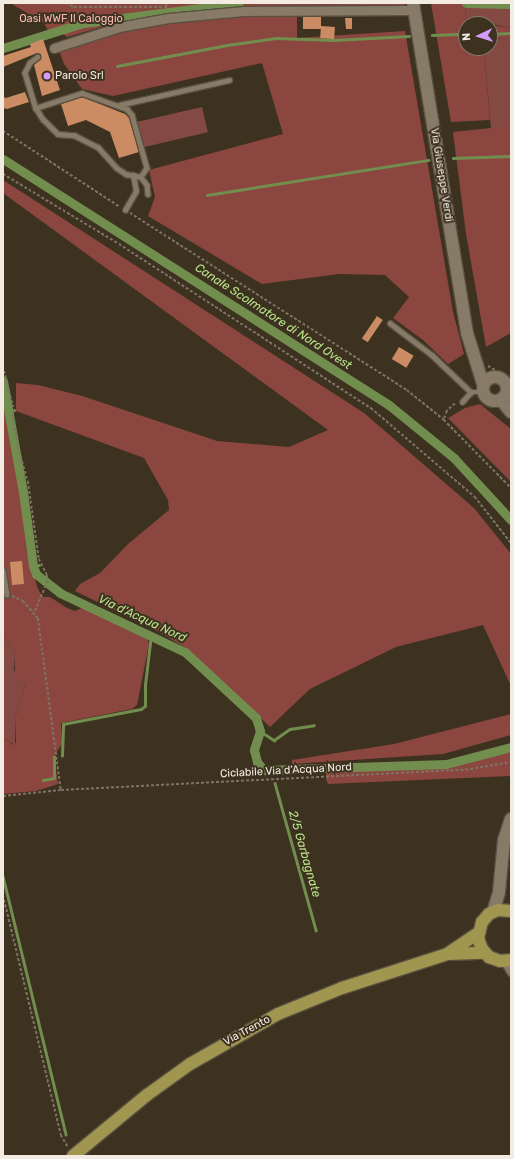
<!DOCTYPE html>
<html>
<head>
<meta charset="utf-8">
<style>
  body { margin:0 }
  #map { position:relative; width:514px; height:1159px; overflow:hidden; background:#3d3120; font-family:Rubik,sans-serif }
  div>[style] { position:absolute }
  .green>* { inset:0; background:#834942; transform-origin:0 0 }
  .forest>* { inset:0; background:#8b473f }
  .stream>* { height:2.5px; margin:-1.25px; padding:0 1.25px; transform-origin:1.25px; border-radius:1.25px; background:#728e4f }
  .canal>* { height:9px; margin:-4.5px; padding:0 4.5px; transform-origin:4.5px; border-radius:4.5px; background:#728e4f }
  .building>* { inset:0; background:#cb8c64; transform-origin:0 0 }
  .path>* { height:1.5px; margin-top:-0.75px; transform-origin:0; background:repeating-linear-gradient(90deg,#7d7264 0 3px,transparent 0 5px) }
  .roads { filter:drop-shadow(1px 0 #595040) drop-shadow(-1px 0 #595040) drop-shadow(0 1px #595040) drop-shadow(0 -1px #595040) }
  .lane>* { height:4.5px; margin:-2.25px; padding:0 2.25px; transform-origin:2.25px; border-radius:2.25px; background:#877a67 }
  .street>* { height:9px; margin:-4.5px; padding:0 4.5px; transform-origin:4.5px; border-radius:4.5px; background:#877a67 }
  .secondary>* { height:12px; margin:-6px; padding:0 6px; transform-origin:6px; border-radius:6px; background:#877a67 }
  .secondary>.ring { margin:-6px; padding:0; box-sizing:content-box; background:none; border:12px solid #877a67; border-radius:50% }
  .primary>* { height:12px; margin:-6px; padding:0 6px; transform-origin:6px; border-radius:6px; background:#a1964f }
  .dots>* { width:11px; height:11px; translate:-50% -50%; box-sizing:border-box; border:2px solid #3d3120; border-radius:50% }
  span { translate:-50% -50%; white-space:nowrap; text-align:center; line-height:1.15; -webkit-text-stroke:4px #3d3120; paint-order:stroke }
  .park-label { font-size:11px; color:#f8bab1 }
  .poi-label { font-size:11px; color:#f3ebe1 }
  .left { translate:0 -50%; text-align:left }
  .street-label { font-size:11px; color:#f3ebe1 }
  .water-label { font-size:12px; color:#b9e289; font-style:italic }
  .frame { position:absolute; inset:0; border:4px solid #f3ebe1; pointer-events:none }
  .north { position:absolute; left:458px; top:16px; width:40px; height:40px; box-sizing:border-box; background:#3d3120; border:1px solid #867b6d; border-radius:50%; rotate:266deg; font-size:11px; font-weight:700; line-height:16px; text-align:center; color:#f3ebe1 }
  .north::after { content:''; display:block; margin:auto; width:14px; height:18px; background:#d69bfa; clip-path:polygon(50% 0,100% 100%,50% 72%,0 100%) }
</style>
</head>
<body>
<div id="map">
  <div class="green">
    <i style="clip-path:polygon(466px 3px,511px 3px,511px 28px,465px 19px)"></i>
    <i style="clip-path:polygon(490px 38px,511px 39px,511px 126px,491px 129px,484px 48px,490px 48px)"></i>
    <i style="left:202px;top:107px;width:26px;height:66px;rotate:77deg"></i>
    <i style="clip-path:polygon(3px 637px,10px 643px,15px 655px,14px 670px,25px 686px,15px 718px,15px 745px,3px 738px)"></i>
  </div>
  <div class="forest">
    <i style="clip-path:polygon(10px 3px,405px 3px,405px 5px,243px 7px,115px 23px,67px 37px,59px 31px,50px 34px,44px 23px)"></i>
    <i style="clip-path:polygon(431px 3px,466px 3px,465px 19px,486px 24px,466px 24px,466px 48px,484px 48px,490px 120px,451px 122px)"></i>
    <i style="clip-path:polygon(297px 13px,297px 38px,405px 31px,453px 312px,464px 354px,448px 364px,423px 340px,393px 318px,409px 297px,385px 275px,339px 274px,262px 284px,148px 216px,155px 197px,149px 170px,283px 134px,262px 63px,113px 96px,82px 89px,64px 64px,59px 50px,101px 36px,164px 22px,242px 14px)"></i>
    <i style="clip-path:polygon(490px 25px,511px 28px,511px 39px,490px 38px)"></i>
    <i style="clip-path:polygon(511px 126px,511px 333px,486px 347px,466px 234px,453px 132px)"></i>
    <i style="clip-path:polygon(3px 180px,364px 413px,474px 508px,511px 554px,511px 686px,483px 625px,396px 647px,310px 689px,270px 727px,186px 648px,157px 631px,75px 591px,80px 584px,100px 573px,128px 544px,169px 510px,168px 500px,144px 458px,16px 411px,16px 383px,38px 385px,82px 396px,217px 441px,289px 447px,328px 430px,3px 193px)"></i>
    <i style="clip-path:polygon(3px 403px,18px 477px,27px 554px,38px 589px,43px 597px,50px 597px,67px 608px,75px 611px,84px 607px,147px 637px,149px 644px,137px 705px,132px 709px,61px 723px,62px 744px,54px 755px,58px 784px,36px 791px,3px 794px,3px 738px,14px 745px,16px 742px,15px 718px,25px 686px,15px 673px,15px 655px,10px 643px,3px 637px)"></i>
    <i style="clip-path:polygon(480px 404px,511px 429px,511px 482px,448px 418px,465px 408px)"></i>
    <i style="clip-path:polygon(511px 714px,511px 735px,443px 754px,292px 764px,292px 760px,394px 744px)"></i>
    <i style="clip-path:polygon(511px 752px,511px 776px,328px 784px,326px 779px,326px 772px,445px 767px)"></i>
  </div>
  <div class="stream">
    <i style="left:490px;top:34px;width:21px;rotate:-3deg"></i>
    <i style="left:432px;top:35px;width:34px;rotate:-2deg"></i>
    <i style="left:117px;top:66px;width:112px;rotate:-10.8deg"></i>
    <i style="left:227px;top:45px;width:49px;rotate:-8.1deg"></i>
    <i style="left:276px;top:38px;width:58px;rotate:2deg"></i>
    <i style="left:334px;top:40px;width:75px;rotate:-3.1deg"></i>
    <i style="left:453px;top:158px;width:58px;rotate:-2deg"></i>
    <i style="left:207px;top:195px;width:224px;rotate:-9deg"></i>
    <i style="left:8px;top:411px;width:6px;rotate:-9deg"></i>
    <i style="left:33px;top:566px;width:6px;rotate:-9deg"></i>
    <i style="left:260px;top:731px;width:17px;rotate:33deg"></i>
    <i style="left:274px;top:740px;width:19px;rotate:-35deg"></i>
    <i style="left:290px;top:729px;width:24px;rotate:-9deg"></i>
    <i style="left:62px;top:756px;width:32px;rotate:-88deg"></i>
    <i style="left:63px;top:724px;width:79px;rotate:-10.9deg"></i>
    <i style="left:141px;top:709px;width:5px;rotate:-37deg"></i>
    <i style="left:145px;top:706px;width:21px;rotate:-90deg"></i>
    <i style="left:145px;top:685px;width:50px;rotate:-83.2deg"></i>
    <i style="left:273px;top:771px;width:3px;rotate:72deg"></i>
    <i style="left:43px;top:780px;width:11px;rotate:-10deg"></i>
    <i style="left:54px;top:778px;width:21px;rotate:-90deg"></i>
    <i style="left:275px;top:783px;width:153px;rotate:74.4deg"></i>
    <i style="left:3px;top:876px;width:266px;rotate:76.3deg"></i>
  </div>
  <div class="canal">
    <i style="left:466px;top:3px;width:45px;rotate:1.3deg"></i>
    <i style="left:3px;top:48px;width:84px;rotate:-17.4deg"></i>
    <i style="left:83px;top:23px;width:157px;rotate:-7.3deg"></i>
    <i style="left:3px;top:159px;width:458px;rotate:32.5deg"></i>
    <i style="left:389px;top:405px;width:84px;rotate:39.2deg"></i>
    <i style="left:454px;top:458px;width:84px;rotate:47.4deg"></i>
    <i style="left:3px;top:381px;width:113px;rotate:79.8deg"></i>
    <i style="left:23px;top:492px;width:75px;rotate:82.3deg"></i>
    <i style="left:33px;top:566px;width:9px;rotate:69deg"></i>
    <i style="left:36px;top:574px;width:31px;rotate:38deg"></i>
    <i style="left:60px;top:593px;width:138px;rotate:25.3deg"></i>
    <i style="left:185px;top:652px;width:97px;rotate:42.9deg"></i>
    <i style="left:256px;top:718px;width:14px;rotate:73deg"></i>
    <i style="left:260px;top:731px;width:20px;rotate:108deg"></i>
    <i style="left:254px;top:750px;width:12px;rotate:76deg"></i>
    <i style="left:257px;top:762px;width:11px;rotate:49deg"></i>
    <i style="left:264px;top:770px;width:182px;rotate:-1.9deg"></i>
    <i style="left:446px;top:764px;width:67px;rotate:-14.7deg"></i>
  </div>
  <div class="building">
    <i style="left:303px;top:17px;width:18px;height:12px"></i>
    <i style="clip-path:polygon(345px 18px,352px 18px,352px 29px,346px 29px)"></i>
    <i style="left:321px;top:26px;width:14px;height:12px;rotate:4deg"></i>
    <i style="clip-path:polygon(43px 39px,60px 90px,42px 96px,34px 65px,41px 59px,41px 54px,37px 53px,3px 67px,3px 56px,31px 47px,30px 44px)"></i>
    <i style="clip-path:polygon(25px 92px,29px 102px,7px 109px,3px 108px,3px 97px,6px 98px)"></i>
    <i style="clip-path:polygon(82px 97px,125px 114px,129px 118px,139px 152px,119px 158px,110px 132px,86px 120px,68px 126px,61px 104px)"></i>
    <i style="left:377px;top:316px;width:7px;height:27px;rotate:34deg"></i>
    <i style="left:399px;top:347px;width:17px;height:14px;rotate:31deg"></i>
    <i style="left:22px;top:561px;width:23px;height:12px;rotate:85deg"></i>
  </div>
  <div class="path">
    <i style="left:66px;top:3px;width:9px;rotate:27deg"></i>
    <i style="left:74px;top:7px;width:93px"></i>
    <i style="left:167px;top:7px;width:4px;rotate:-117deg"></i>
    <i style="left:3px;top:131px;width:140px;rotate:33deg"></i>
    <i style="left:3px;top:174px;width:135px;rotate:31.1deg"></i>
    <i style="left:119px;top:244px;width:301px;rotate:33.1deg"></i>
    <i style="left:371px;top:408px;width:137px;rotate:40.6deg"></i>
    <i style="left:475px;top:497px;width:58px;rotate:52deg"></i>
    <i style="left:130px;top:213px;width:329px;rotate:32.6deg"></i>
    <i style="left:407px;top:390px;width:48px;rotate:39deg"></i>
    <i style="left:3px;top:366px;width:45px;rotate:76deg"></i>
    <i style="left:14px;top:410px;width:8px;rotate:97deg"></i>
    <i style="left:13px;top:418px;width:29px;rotate:80deg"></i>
    <i style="left:18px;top:447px;width:35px;rotate:74deg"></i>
    <i style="left:28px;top:481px;width:79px;rotate:82deg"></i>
    <i style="left:39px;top:559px;width:18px;rotate:63deg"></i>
    <i style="left:47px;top:575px;width:6px;rotate:81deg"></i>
    <i style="left:48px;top:581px;width:34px;rotate:113deg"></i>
    <i style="left:488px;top:366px;width:22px;rotate:30deg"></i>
    <i style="left:455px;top:404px;width:11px;rotate:139deg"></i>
    <i style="left:447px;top:411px;width:9px;rotate:108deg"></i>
    <i style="left:444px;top:420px;width:95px;rotate:45.4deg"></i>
    <i style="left:12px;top:596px;width:12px;rotate:24deg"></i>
    <i style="left:23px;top:601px;width:23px;rotate:49deg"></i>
    <i style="left:38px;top:618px;width:174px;rotate:82.4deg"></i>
    <i style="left:3px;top:796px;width:58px;rotate:-5.9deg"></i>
    <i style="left:61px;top:790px;width:410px;rotate:-2.9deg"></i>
    <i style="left:470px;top:769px;width:42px;rotate:-9.7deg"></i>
    <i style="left:3px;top:895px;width:247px;rotate:76.4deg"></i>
    <i style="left:61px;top:1135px;width:14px;rotate:60deg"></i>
  </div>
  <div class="roads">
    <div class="lane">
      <i style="left:38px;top:57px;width:10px;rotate:143deg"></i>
      <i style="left:30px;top:63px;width:11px;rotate:117deg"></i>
      <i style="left:25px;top:73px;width:37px;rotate:73deg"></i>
      <i style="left:36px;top:108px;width:13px;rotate:58deg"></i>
      <i style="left:43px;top:119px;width:21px;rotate:45deg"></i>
      <i style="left:58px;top:134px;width:16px;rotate:4deg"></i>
      <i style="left:74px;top:135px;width:27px;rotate:27deg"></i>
      <i style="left:98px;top:147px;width:28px;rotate:48deg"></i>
      <i style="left:117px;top:168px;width:11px;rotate:34deg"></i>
      <i style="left:126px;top:174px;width:15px;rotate:11deg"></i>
      <i style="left:141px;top:177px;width:10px;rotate:53deg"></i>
      <i style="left:147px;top:185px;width:9px;rotate:84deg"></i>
      <i style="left:119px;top:105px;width:113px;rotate:-12.8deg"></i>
      <i style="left:36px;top:108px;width:48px;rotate:-18.1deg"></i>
      <i style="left:82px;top:93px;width:48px;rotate:19.6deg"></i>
      <i style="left:127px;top:109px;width:8px;rotate:50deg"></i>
      <i style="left:132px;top:115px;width:55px;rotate:74.2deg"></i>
      <i style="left:147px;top:168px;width:11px;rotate:124deg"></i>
      <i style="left:125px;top:210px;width:22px;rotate:-60deg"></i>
      <i style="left:136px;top:191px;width:16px;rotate:-101deg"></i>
      <i style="left:390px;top:323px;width:53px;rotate:37.3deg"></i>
      <i style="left:432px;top:355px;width:54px;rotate:43.5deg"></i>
      <i style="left:462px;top:402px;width:13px;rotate:-48deg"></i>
      <i style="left:471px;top:392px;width:14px"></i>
      <i style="left:3px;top:570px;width:25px;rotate:81deg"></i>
    </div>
    <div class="street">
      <i style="left:54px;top:48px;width:68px;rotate:-17.9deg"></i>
      <i style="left:119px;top:27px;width:50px;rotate:-10.4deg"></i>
      <i style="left:168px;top:18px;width:76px;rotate:-5.3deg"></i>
      <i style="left:244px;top:11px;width:170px;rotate:-0.3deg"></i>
      <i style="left:507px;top:387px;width:4px;rotate:-27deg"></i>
      <i style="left:505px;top:961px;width:12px;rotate:59deg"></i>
    </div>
    <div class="secondary">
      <i style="left:413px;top:3px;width:334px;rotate:80.7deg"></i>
      <i style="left:467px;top:333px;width:53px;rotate:72.6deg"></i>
      <i class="ring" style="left:483px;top:377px;width:12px;height:12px"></i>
      <i style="left:502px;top:401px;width:14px;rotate:51deg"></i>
      <i style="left:493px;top:912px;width:21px;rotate:-73deg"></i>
      <i style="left:499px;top:892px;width:52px;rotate:-84.5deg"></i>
      <i style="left:504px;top:840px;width:22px;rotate:-72deg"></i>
    </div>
    <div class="primary">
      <i style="left:511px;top:911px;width:13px;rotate:-176deg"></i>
      <i style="left:498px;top:910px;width:10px;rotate:156deg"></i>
      <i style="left:489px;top:914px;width:11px;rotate:131deg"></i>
      <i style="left:482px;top:922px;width:16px;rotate:104deg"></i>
      <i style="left:478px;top:938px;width:12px;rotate:70deg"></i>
      <i style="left:482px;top:949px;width:11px;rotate:49deg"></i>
      <i style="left:489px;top:957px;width:12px;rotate:20deg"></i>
      <i style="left:500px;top:961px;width:11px;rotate:-5deg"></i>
      <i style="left:450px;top:952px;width:34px;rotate:-34deg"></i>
      <i style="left:73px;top:1156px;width:96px;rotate:-39.5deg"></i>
      <i style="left:147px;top:1095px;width:53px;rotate:-35.8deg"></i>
      <i style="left:190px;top:1064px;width:101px;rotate:-29.6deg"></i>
      <i style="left:278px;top:1014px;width:69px;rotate:-22.1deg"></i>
      <i style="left:342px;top:988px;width:110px;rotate:-17.9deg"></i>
      <i style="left:447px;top:954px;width:38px;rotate:-2deg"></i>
    </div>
  </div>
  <div class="dots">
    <i style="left:47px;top:76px;background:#d69bfa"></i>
  </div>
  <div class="park-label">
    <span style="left:71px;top:19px">Oasi WWF Il Caloggio</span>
  </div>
  <div class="poi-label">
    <span class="left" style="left:55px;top:76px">Parolo Srl</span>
  </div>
  <div class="street-label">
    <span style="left:441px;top:175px;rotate:81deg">Via Giuseppe Verdi</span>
    <span style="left:286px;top:771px;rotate:-3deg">Ciclabile Via d’Acqua Nord</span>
    <span style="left:247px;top:1031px;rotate:-28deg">Via Trento</span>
  </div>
  <div class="water-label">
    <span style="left:273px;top:317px;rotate:33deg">Canale Scolmatore di Nord Ovest</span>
    <span style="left:142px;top:619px;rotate:25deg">Via d'Acqua Nord</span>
    <span style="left:304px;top:854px;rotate:74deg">2/5 Garbagnate</span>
  </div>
  <div class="frame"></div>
  <div class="north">N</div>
</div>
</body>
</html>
